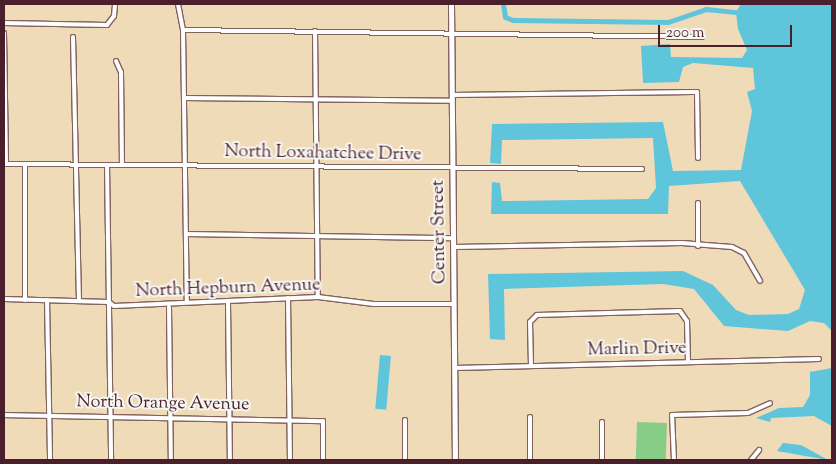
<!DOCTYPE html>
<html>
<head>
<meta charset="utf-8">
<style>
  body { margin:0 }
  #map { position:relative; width:836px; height:464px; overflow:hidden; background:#f0dbb9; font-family:"Sorts Mill Goudy",serif }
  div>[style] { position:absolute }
  .green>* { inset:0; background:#88cd87; transform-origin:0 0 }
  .water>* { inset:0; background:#5ec5db; transform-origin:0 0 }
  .canal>* { height:5px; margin:-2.5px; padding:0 2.5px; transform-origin:2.5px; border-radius:2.5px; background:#5ec5db }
  .roads { filter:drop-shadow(1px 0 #84615d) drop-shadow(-1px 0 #84615d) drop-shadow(0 1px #84615d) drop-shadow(0 -1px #84615d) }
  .minor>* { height:4px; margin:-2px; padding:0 2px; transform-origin:2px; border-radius:2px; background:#fff }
  .tertiary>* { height:5px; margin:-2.5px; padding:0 2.5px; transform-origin:2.5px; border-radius:2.5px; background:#fff }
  span { translate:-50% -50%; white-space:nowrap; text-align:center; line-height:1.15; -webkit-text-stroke:4px #f6f6f2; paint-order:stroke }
  .street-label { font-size:18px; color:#4a1f2b }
  .frame { position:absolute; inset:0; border:5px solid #4a1f2b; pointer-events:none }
  .scale { position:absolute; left:658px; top:25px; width:134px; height:22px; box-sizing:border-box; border:2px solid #4a1f2b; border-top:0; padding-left:6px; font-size:15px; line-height:18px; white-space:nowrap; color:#4a1f2b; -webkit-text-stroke:4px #f6f6f2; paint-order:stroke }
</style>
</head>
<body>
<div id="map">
  <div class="green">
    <i style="left:637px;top:422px;width:30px;height:38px;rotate:2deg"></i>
  </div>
  <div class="water">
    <i style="clip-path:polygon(741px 4px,832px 4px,832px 331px,824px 323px,810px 321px,788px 331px,724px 326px,694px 289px,663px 284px,504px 289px,505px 340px,490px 339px,488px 274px,683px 271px,713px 285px,736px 310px,749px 315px,788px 314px,799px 309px,805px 290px,740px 181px,669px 186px,668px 214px,491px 214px,492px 182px,500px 183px,502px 201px,648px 199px,656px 188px,653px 138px,502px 140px,501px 164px,490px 163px,492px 124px,663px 122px,673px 171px,741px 170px,752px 111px,747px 92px,755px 89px,753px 68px,693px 63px,683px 67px,679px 82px,643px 83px,641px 46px,670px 44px,671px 57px,742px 58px,747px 50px,738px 29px,736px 12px)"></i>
    <i style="left:380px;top:355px;width:11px;height:54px;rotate:5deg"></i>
    <i style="clip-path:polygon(832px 368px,832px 426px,814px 416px,771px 418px,770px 422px,756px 418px,779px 408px,803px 407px,810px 395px,810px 372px)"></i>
    <i style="clip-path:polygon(783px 443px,801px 445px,828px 460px,777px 451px)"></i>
  </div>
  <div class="canal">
    <i style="left:503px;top:4px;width:13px;rotate:81deg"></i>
    <i style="left:505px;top:17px;width:9px;rotate:21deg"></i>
    <i style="left:513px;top:20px;width:155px;rotate:0.7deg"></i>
    <i style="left:668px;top:22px;width:40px;rotate:-18.9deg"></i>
    <i style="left:706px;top:9px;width:30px;rotate:6deg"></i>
  </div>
  <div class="roads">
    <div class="minor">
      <i style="left:178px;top:4px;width:26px;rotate:79deg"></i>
      <i style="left:183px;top:30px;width:271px;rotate:89.2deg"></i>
      <i style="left:4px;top:23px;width:103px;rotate:1.1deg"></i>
      <i style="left:107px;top:25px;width:11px;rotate:-52deg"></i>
      <i style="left:114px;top:16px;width:12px;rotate:-85deg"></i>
      <i style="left:183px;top:30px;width:519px;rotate:0.77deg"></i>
      <i style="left:315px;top:31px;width:266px;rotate:89.4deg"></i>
      <i style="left:4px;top:33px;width:131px;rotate:89.1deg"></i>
      <i style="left:73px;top:37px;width:264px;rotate:88.7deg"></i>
      <i style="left:116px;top:61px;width:12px;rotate:66deg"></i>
      <i style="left:121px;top:72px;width:93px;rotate:89.4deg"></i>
      <i style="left:452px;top:95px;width:245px;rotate:-0.7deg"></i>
      <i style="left:697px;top:92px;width:66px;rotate:89.1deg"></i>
      <i style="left:184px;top:98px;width:268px;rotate:0.6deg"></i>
      <i style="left:4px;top:164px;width:638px;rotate:0.45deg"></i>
      <i style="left:25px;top:164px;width:136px;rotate:90deg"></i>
      <i style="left:107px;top:165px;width:295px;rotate:89.2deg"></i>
      <i style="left:186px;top:234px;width:268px;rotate:0.9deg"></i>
      <i style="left:698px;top:246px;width:43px;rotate:-90deg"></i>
      <i style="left:454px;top:247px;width:228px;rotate:-1deg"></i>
      <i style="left:682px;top:243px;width:50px;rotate:4.6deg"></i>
      <i style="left:732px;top:247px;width:13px;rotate:27deg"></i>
      <i style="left:744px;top:253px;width:32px;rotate:60deg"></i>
      <i style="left:288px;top:298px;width:162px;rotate:89.3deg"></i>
      <i style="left:4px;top:299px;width:105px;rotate:1.6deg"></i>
      <i style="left:109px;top:302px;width:6px;rotate:39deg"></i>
      <i style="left:114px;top:306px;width:204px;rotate:-2.5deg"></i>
      <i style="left:318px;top:297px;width:56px;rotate:7.1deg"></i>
      <i style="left:374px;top:304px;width:80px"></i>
      <i style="left:47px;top:300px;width:160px;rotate:88.9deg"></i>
      <i style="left:228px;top:303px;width:157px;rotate:89.3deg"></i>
      <i style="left:169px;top:307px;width:153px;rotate:89.3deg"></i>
      <i style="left:531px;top:366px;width:44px;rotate:-91.3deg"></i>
      <i style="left:530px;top:322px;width:10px;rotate:-45deg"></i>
      <i style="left:537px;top:315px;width:143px;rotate:-1.6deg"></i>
      <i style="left:680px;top:311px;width:12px;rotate:55deg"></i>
      <i style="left:687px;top:321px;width:41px;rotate:88.6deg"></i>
      <i style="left:455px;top:368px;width:364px;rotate:-1.4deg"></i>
      <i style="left:4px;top:415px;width:319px;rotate:1.1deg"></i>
      <i style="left:323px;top:421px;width:39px;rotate:90deg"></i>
      <i style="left:530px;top:417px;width:43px;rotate:90deg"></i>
      <i style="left:405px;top:420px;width:40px;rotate:90deg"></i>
      <i style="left:602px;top:422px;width:38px;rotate:90deg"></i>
      <i style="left:674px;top:460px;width:45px;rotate:-92.5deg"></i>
      <i style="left:672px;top:415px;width:76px;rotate:-1.5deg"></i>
      <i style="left:748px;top:413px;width:24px;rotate:-24deg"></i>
      <i style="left:751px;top:460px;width:13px;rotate:-51deg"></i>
    </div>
    <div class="tertiary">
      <i style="left:451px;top:4px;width:456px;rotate:89.5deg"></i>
    </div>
  </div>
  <div class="street-label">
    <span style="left:323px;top:154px;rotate:1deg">North Loxahatchee Drive</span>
    <span style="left:440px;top:232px;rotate:-91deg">Center Street</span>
    <span style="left:228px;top:289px;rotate:-2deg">North Hepburn Avenue</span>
    <span style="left:637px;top:350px;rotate:-1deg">Marlin Drive</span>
    <span style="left:163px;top:404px;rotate:1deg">North Orange Avenue</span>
  </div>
  <div class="frame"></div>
  <div class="scale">200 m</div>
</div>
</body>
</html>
